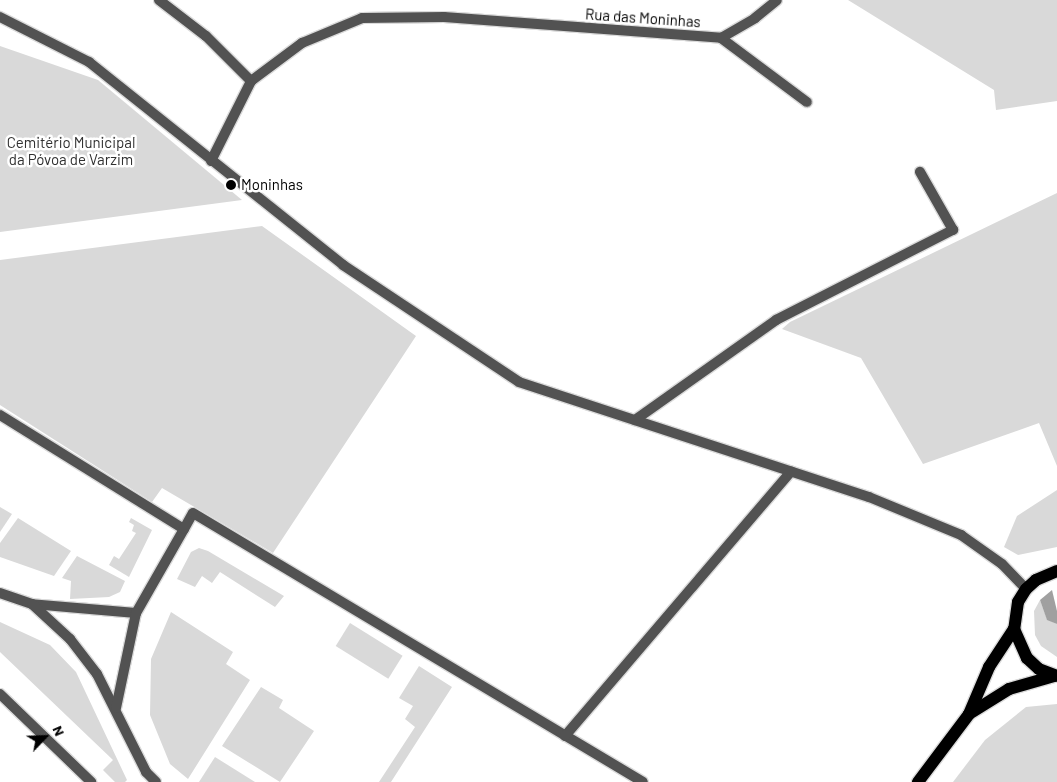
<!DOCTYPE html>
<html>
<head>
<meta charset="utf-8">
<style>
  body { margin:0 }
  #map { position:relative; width:1057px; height:782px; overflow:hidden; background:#fff; font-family:Barlow,sans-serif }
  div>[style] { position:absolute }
  .green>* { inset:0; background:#d9d9d9; transform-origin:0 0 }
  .water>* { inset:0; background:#a0a0a0 }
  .roads { filter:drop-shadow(1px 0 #dbdbdb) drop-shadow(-1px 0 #dbdbdb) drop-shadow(0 1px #dbdbdb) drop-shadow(0 -1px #dbdbdb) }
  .minor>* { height:10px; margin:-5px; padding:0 5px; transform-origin:5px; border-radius:5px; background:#525252 }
  .tertiary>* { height:10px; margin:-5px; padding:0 5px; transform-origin:5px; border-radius:5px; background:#525252 }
  .primary>* { height:12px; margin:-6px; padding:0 6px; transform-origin:6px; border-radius:6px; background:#000 }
  .dots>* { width:14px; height:14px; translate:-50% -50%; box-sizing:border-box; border:2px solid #fff; border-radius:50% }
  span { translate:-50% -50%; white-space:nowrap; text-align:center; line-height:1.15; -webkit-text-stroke:5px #fff; paint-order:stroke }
  .street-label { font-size:15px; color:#000 }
  .park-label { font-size:15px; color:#303030 }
  .poi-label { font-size:15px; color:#000 }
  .left { translate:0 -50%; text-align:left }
  .north { position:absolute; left:20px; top:712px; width:50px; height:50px; -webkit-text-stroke:4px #fff; paint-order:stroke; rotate:66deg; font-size:14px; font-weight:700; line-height:20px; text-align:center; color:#000 }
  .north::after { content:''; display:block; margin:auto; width:18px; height:22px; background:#000; clip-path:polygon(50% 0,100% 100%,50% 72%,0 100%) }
</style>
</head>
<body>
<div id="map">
  <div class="green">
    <i style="clip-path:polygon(848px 0,1057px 0,1057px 101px,996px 110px,994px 90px)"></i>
    <i style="clip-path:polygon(0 46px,98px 80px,242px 200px,0 232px)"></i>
    <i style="clip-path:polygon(1057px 193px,1057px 466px,1039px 423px,923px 464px,861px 358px,782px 329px,790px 322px)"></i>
    <i style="clip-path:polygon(262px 226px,416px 336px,273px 553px,162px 488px,152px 502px,0 405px,0 260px)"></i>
    <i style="clip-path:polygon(1057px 490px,1057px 547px,1018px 555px,1004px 547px,1017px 516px)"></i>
    <i style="clip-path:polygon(0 507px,12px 514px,0 532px)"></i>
    <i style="clip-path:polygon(18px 518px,71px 551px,54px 576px,0 557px,0 543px)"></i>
    <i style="clip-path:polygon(131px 518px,152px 530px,129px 577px,109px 565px,114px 556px,119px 559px,136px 533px,132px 531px,134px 525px,129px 522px)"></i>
    <i style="clip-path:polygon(199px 548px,208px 551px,284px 596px,275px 607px,220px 572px,212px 583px,202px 576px,195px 587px,177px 579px,191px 552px)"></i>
    <i style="clip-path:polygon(77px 556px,125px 581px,120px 592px,109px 597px,70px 599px,71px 581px,62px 578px)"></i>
    <i style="clip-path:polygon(1040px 600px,1047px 619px,1057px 624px,1057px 657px,1041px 646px,1035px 635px,1034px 611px)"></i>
    <i style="clip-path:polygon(171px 612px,233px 652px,226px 664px,250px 680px,188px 779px,170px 764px,150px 715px,151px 659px)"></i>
    <i style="clip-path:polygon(0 622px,50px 645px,76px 672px,127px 780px,125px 782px,115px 782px,103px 770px,113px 760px,0 652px)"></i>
    <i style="left:350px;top:623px;width:62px;height:27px;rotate:32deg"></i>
    <i style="clip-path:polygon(419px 666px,452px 687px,391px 782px,379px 782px,415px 727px,405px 719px,413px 706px,399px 698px)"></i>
    <i style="clip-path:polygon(261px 687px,283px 700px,279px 708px,314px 731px,280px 782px,222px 746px)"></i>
    <i style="clip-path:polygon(1057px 704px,1057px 782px,953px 782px,985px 740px,1026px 707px)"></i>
    <i style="clip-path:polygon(215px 757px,255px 782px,199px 782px)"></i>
  </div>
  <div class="water">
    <i style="clip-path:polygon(1052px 590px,1057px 611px,1057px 624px,1047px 620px,1040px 600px)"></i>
  </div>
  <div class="roads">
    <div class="minor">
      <i style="left:159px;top:0;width:59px;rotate:37.5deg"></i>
      <i style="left:206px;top:36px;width:64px;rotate:45deg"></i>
      <i style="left:721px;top:38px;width:107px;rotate:36.7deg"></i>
      <i style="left:211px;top:161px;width:89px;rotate:-63.4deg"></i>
      <i style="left:251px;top:81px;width:64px;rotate:-36.7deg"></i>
      <i style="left:302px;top:43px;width:65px;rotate:-22.6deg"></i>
      <i style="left:362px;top:18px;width:82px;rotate:-0.7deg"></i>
      <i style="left:444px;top:17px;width:278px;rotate:4.3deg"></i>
      <i style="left:721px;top:38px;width:39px;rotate:-30deg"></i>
      <i style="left:755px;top:18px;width:28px;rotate:-39deg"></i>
      <i style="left:0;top:415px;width:216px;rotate:31.8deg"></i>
      <i style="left:184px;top:529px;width:97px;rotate:119.7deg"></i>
      <i style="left:136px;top:613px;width:104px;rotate:-175.1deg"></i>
      <i style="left:32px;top:604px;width:34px;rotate:-161deg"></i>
      <i style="left:635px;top:420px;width:173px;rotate:-35.3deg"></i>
      <i style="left:776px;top:320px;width:199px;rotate:-27deg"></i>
      <i style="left:953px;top:230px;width:67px;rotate:-119.6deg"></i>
      <i style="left:184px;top:529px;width:18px;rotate:-61deg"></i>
      <i style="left:193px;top:513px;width:524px;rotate:30.87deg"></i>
      <i style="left:32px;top:604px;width:52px;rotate:42.6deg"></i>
      <i style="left:70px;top:639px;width:44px;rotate:52.4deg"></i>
      <i style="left:97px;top:674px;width:110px;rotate:63.4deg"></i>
      <i style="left:146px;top:772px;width:14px;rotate:45deg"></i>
      <i style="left:0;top:694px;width:127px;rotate:44deg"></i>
      <i style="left:116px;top:708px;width:97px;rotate:-78.1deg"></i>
      <i style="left:565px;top:736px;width:348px;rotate:-49.5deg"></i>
    </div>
    <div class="tertiary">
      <i style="left:0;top:17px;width:100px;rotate:26.8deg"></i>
      <i style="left:89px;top:62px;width:325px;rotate:38.6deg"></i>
      <i style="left:343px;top:265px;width:211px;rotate:33.6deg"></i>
      <i style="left:519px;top:382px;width:368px;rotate:18.2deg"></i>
      <i style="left:869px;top:497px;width:100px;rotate:22.4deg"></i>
      <i style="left:961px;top:535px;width:50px;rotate:35.3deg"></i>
      <i style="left:1002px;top:564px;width:35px;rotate:46deg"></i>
    </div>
    <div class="primary">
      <i style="left:1057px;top:571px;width:23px;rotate:157deg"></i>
      <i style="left:1036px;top:580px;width:13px;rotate:138deg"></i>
      <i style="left:1026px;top:589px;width:15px;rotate:122deg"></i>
      <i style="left:1018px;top:602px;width:27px;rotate:98deg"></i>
      <i style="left:1014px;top:629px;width:32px;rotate:66deg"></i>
      <i style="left:1027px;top:658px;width:16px;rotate:43deg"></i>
      <i style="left:1039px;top:669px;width:19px;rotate:21deg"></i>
      <i style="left:969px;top:714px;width:47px;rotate:-32deg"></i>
      <i style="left:1009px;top:689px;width:47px;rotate:-16.1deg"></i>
      <i style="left:918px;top:782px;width:85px;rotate:-53.1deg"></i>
      <i style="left:969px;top:714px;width:51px;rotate:-66.9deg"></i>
      <i style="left:989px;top:667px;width:45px;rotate:-56.7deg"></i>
    </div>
  </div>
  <div class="dots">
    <i style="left:231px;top:185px;background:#000"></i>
  </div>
  <div class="street-label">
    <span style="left:643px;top:18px;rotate:4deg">Rua das Moninhas</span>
  </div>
  <div class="park-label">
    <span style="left:71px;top:151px">Cemitério Municipal<br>da Póvoa de Varzim</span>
  </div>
  <div class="poi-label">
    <span class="left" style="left:241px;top:185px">Moninhas</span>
  </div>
  <div class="north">N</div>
</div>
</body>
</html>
